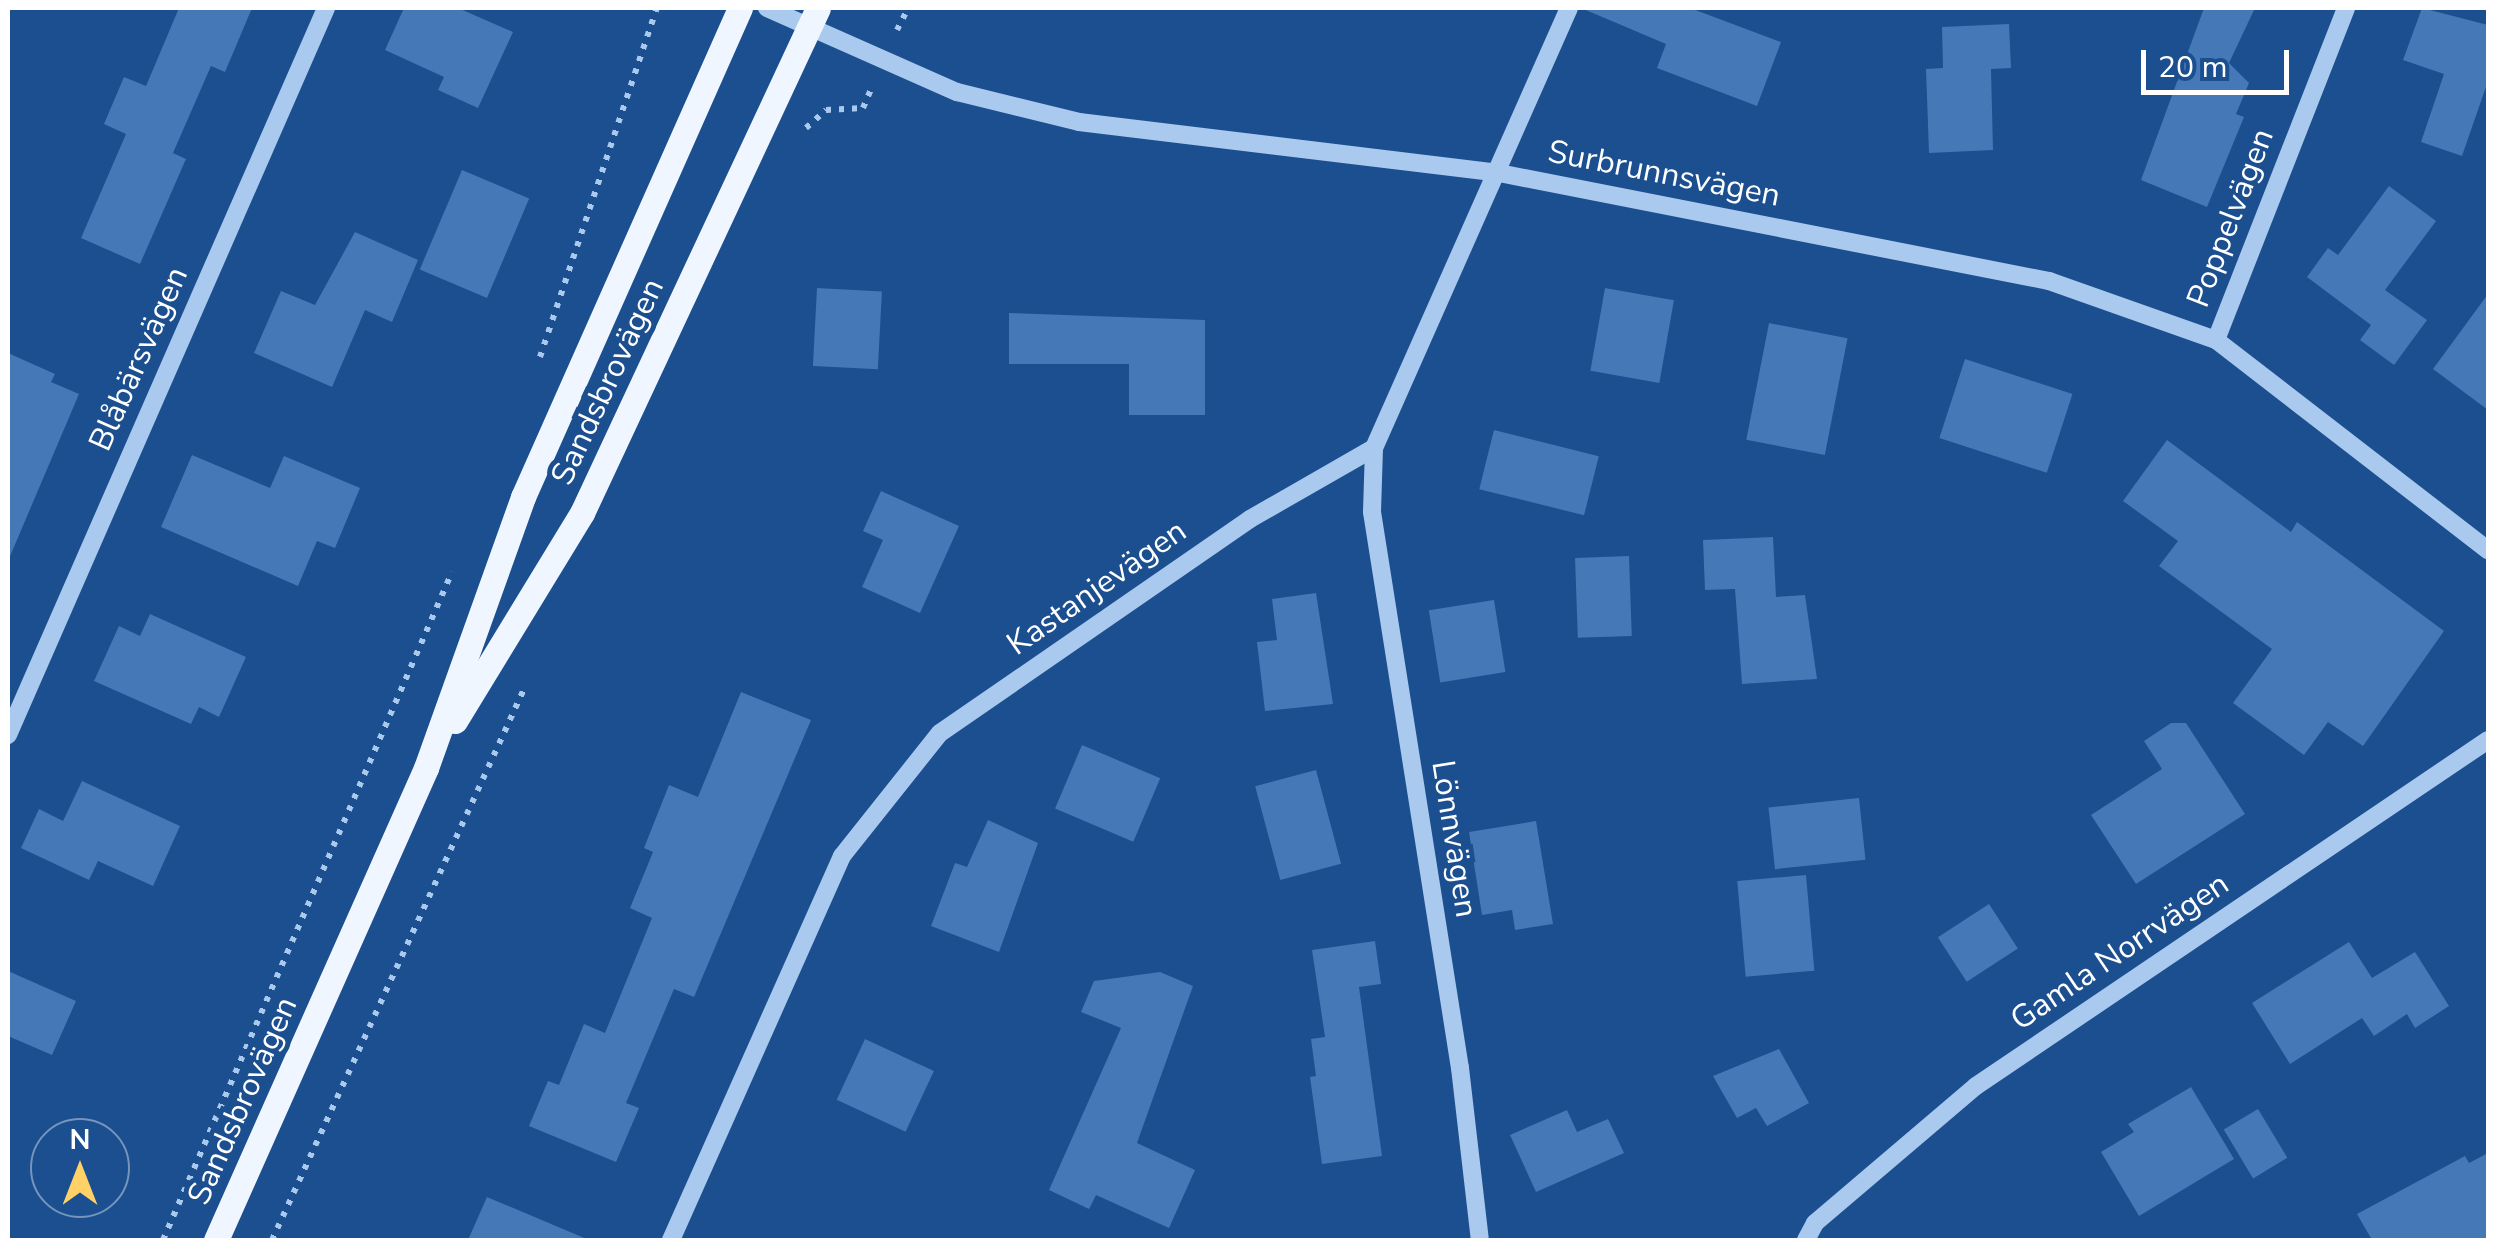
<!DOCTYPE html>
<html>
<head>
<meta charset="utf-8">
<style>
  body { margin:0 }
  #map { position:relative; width:2496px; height:1248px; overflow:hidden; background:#1b4f8f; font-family:"Nunito Sans",sans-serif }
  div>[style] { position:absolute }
  .building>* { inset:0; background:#4478b7; transform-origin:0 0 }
  .path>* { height:6px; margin-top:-3px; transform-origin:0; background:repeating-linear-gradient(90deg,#a9c9ee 0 5px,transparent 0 13px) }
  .minor>* { height:18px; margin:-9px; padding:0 9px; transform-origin:9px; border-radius:9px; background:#a9c9ee }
  .major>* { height:25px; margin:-12.5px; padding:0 12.5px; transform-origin:12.5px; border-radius:12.5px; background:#f0f6ff }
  span { translate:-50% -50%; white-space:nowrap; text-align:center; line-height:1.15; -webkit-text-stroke:10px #1b4f8f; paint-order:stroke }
  .street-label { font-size:32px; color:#fff }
  .frame { position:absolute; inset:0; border:10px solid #fff; pointer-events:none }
  .north { position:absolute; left:30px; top:1118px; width:100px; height:100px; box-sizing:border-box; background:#1b4f8f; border:2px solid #7695bc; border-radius:50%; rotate:0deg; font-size:28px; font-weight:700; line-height:40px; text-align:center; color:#fff }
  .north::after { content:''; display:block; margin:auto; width:35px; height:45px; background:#ffd166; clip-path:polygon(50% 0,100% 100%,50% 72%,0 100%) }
  .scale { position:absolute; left:2141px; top:50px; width:148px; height:45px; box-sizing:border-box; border:5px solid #fff; border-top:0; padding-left:12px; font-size:30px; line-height:35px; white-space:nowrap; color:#fff; -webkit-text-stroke:8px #1b4f8f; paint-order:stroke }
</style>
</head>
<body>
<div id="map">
  <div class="building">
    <i style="clip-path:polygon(179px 8px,252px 8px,225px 72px,211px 66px,173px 153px,186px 159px,140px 264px,81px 238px,126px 134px,104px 124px,124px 77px,146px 86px)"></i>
    <i style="clip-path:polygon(404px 8px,458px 8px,513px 32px,478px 108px,438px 90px,444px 77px,385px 50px)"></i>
    <i style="clip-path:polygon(1581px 8px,1690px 8px,1781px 42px,1757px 106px,1657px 68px,1666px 44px)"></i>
    <i style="clip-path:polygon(2204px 8px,2255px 8px,2229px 63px,2249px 83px,2236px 114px,2244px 117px,2207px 207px,2141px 180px)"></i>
    <i style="clip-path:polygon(2422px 8px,2488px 25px,2488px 81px,2462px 156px,2421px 142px,2444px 74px,2403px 60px)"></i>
    <i style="clip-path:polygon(2009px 24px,2011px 68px,1991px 69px,1993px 150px,1929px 153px,1926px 69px,1943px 68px,1942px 27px)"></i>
    <i style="left:462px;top:170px;width:73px;height:108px;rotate:23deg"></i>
    <i style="clip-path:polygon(2389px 186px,2436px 221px,2385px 290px,2427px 320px,2394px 365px,2360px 340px,2371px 325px,2307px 277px,2328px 248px,2338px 255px)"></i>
    <i style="clip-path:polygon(355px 232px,418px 260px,392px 322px,365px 310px,332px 387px,254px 353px,281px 291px,315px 305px)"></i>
    <i style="left:817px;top:288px;width:65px;height:78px;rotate:3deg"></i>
    <i style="left:1605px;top:288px;width:70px;height:84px;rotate:10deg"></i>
    <i style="clip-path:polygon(2488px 294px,2488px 410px,2433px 369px)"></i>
    <i style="clip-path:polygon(1009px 313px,1205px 320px,1205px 415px,1129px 415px,1129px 364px,1009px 364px)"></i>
    <i style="left:1769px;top:323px;width:80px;height:119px;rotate:11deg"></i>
    <i style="clip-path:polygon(8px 353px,55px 374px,51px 382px,79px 394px,8px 561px)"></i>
    <i style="left:1965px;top:359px;width:113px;height:83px;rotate:18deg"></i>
    <i style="left:1494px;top:430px;width:108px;height:61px;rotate:14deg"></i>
    <i style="clip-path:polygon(2167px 440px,2291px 532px,2297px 522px,2444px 631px,2363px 746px,2328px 722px,2304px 755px,2233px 703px,2272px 649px,2159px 566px,2178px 541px,2123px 501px)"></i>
    <i style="clip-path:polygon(192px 455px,270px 488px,284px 456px,360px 488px,335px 548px,317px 541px,298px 586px,161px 527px)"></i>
    <i style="clip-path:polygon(881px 491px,959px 526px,920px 613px,862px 587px,883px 540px,863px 531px)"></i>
    <i style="clip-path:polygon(1773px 537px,1776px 597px,1805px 595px,1817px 679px,1742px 684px,1735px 589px,1705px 590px,1703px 540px)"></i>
    <i style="left:1629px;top:556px;width:80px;height:54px;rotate:88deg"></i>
    <i style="clip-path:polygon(1316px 593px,1333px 704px,1265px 711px,1257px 642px,1277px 640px,1272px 599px)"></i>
    <i style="left:1494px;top:600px;width:73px;height:66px;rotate:81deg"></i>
    <i style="clip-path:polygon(150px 614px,246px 657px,219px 717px,199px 707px,191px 724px,94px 681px,119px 626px,140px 636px)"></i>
    <i style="clip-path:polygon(741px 692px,811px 720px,694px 997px,674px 989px,626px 1103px,639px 1108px,616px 1162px,529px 1126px,548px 1081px,559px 1085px,584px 1024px,605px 1033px,652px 918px,630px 908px,653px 852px,644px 848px,669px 785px,698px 797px)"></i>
    <i style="clip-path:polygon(2171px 723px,2186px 723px,2245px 814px,2136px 884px,2091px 815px,2162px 769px,2144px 741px)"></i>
    <i style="left:1082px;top:745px;width:85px;height:69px;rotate:23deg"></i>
    <i style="left:1316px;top:770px;width:97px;height:63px;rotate:75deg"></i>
    <i style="clip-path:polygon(82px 781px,180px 826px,153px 886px,98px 861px,89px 880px,21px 848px,39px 809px,63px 821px)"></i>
    <i style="left:1859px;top:798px;width:62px;height:91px;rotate:84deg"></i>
    <i style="clip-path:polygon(988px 820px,1038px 843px,999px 952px,931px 926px,955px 863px,967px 867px)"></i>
    <i style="clip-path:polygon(1536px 821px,1553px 924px,1515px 930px,1512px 910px,1482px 915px,1469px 832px)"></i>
    <i style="left:1806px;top:875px;width:96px;height:69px;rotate:85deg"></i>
    <i style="left:1989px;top:904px;width:53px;height:61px;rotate:57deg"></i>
    <i style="clip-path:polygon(1375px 941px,1381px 984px,1359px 987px,1382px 1156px,1322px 1164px,1310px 1077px,1316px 1076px,1311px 1039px,1325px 1037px,1312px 950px)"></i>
    <i style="clip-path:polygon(2349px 942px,2372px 978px,2415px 952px,2449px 1006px,2415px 1028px,2407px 1014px,2374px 1036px,2362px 1018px,2290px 1064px,2252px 1003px)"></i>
    <i style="clip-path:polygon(8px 971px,76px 1001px,52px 1055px,8px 1036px)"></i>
    <i style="clip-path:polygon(1160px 972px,1193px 986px,1137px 1143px,1195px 1170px,1169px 1228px,1096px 1195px,1089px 1209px,1049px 1190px,1121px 1028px,1081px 1012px,1094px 981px)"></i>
    <i style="left:865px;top:1039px;width:76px;height:67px;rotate:25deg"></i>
    <i style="clip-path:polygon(1779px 1049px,1809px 1103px,1767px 1126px,1756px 1108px,1737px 1118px,1713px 1076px)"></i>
    <i style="clip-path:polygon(2191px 1087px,2234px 1159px,2139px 1216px,2101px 1152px,2134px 1132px,2128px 1124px)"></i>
    <i style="left:2258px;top:1109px;width:57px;height:40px;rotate:59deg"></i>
    <i style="clip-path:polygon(1567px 1110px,1577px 1132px,1608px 1119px,1624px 1153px,1536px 1192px,1510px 1135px)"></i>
    <i style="clip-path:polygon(2488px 1153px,2488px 1240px,2372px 1240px,2357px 1214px,2465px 1156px,2469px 1163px)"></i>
    <i style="clip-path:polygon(487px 1197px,589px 1240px,468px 1240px)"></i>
  </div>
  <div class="path">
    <i style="left:897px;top:30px;width:25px;rotate:-63deg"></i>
    <i style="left:806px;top:128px;width:27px;rotate:-42deg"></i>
    <i style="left:826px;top:110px;width:37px;rotate:-3deg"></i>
    <i style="left:863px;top:108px;width:23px;rotate:-67deg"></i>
    <i style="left:540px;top:357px;width:368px;rotate:-71.5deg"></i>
    <i style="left:163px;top:1240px;width:728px;rotate:-66.61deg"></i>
    <i style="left:272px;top:1240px;width:608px;rotate:-65.42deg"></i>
  </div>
  <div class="minor">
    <i style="left:767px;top:8px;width:208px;rotate:23.9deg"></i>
    <i style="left:957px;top:92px;width:126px;rotate:13.8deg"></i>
    <i style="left:1079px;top:122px;width:423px;rotate:6.9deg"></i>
    <i style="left:1499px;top:173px;width:561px;rotate:11.11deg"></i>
    <i style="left:2049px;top:281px;width:177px;rotate:19.5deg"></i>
    <i style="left:2216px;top:340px;width:344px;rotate:37.7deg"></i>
    <i style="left:2216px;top:340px;width:357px;rotate:-68.6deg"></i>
    <i style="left:1374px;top:448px;width:64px;rotate:91.8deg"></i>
    <i style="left:1372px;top:512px;width:563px;rotate:81.01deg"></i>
    <i style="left:1460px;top:1068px;width:173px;rotate:83.4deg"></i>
    <i style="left:8px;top:735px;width:794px;rotate:-66.37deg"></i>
    <i style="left:671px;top:1240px;width:420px;rotate:-66deg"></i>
    <i style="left:842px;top:856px;width:157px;rotate:-51.5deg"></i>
    <i style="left:940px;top:733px;width:377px;rotate:-34.6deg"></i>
    <i style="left:1250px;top:519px;width:143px;rotate:-29.8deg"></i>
    <i style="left:1374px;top:448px;width:481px;rotate:-66.1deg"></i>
    <i style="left:1806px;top:1240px;width:19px;rotate:-62deg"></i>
    <i style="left:1815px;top:1223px;width:211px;rotate:-40.4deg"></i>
    <i style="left:1976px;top:1086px;width:618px;rotate:-34.05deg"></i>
  </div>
  <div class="major">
    <i style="left:455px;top:721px;width:244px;rotate:-58.6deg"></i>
    <i style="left:582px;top:513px;width:557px;rotate:-64.95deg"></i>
    <i style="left:216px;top:1240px;width:517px;rotate:-66.01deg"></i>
    <i style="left:426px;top:768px;width:288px;rotate:-70.3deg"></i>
    <i style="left:523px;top:497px;width:535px;rotate:-66.07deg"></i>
  </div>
  <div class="street-label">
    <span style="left:1664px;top:174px;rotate:11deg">Surbrunnsvägen</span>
    <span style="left:2231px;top:218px;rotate:-69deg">Poppelvägen</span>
    <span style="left:139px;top:359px;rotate:-66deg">Blåbärsvägen</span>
    <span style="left:608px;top:382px;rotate:-65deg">Sandsbrovägen</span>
    <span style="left:1097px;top:588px;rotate:-35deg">Kastanjevägen</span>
    <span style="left:1454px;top:839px;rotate:81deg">Lönnvägen</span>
    <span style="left:2120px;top:952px;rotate:-34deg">Gamla Norrvägen</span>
    <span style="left:243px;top:1101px;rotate:-66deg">Sandsbrovägen</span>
  </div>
  <div class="frame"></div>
  <div class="north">N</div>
  <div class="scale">20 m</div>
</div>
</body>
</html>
